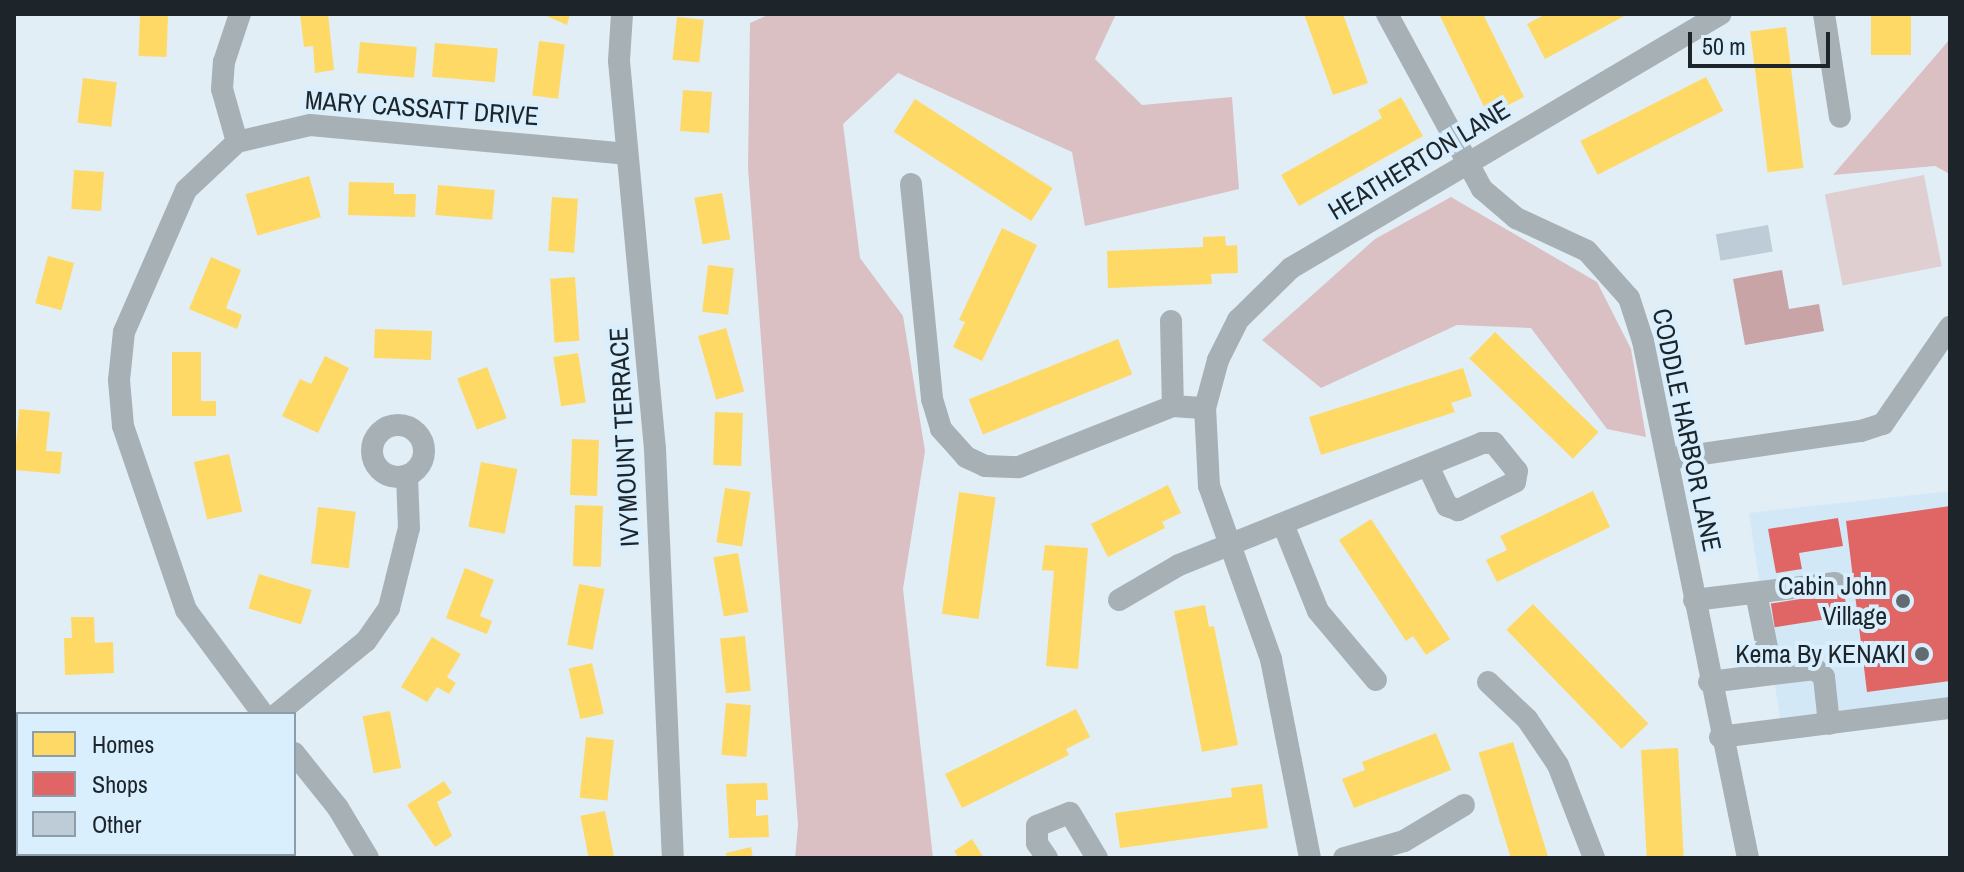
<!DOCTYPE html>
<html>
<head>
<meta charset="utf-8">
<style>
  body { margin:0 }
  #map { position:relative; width:1964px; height:872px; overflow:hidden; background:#e1eef6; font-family:"Archivo Narrow",sans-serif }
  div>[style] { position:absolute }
  .built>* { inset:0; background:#d2e8f7 }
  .green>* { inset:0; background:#dfcfd1; transform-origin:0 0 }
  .forest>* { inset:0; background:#dac0c3 }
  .water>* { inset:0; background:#c8a4a6 }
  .homes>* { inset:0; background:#ffd966; transform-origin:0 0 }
  .shops>* { inset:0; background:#e06666; transform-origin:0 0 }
  .building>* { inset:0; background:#bdccd6; transform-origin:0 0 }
  .minor>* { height:22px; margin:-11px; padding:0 11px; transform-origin:11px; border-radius:11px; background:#a7b0b5 }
  .minor>.ring { margin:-11px; padding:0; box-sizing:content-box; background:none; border:22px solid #a7b0b5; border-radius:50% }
  .dots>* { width:22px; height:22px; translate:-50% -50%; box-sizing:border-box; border:4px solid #d9effe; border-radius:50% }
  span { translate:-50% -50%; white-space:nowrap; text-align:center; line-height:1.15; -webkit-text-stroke:8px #d9effe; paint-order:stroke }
  .street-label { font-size:26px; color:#1d252a }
  .poi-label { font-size:26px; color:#1d252a }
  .right { translate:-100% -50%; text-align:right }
  .frame { position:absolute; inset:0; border:16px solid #1d252a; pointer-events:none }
  .legend { position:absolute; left:16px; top:712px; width:280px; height:144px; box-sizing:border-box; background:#d9effe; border:2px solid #8e9ea9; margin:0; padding:10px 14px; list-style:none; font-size:24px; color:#1d252a }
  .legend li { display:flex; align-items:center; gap:16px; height:40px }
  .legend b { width:40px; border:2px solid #8e9ea9 }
  .scale { position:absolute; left:1688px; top:32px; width:142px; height:36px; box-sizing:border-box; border:4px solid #1d252a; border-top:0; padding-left:10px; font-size:24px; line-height:28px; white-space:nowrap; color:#1d252a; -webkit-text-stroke:6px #d9effe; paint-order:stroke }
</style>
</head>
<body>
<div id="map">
  <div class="built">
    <i style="clip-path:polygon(1950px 491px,1950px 697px,1780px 718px,1749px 513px)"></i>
  </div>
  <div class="green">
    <i style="left:1924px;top:175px;width:93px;height:101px;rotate:79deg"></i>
  </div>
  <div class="forest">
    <i style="clip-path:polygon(770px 14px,1116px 14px,1095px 59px,1142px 105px,1232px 97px,1239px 189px,1085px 226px,1072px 152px,898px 73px,843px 124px,860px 258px,903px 316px,925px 451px,903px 589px,933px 858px,795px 858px,798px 825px,748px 168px,750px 23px)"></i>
    <i style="clip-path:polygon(1950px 39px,1950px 174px,1935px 166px,1833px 175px)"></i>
    <i style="clip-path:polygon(1451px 197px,1597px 282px,1631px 349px,1646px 437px,1607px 429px,1531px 328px,1457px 325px,1321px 388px,1262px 340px,1375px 239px)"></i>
  </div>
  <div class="water">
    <i style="clip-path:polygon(1782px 270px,1789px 309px,1819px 304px,1824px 331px,1745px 345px,1733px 279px)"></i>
  </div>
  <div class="homes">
    <i style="left:140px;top:14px;width:28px;height:42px;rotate:2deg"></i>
    <i style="clip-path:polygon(300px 14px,328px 14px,334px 70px,315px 73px,313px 46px,304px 47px)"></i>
    <i style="clip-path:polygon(542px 14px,570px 14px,567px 25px)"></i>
    <i style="clip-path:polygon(1304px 14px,1343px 14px,1368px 83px,1333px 95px)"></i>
    <i style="clip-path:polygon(1439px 14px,1483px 14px,1524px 97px,1488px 115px)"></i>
    <i style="clip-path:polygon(1546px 14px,1628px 14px,1545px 59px,1527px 24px)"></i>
    <i style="left:1871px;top:14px;width:40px;height:41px"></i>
    <i style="left:677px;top:17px;width:27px;height:43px;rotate:6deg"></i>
    <i style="left:1786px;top:27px;width:142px;height:36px;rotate:83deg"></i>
    <i style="left:539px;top:41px;width:26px;height:55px;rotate:7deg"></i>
    <i style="left:360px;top:42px;width:57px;height:31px;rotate:5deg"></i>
    <i style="left:435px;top:43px;width:63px;height:34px;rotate:5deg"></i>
    <i style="left:1706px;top:77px;width:38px;height:141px;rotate:63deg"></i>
    <i style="left:83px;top:78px;width:34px;height:45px;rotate:7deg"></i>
    <i style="left:683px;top:90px;width:29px;height:41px;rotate:4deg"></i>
    <i style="clip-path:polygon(1401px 97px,1423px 136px,1299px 206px,1281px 175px,1382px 118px,1378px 110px)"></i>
    <i style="left:915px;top:99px;width:164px;height:39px;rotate:33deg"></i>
    <i style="left:74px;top:170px;width:30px;height:39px;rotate:4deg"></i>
    <i style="left:309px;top:176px;width:43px;height:66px;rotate:74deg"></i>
    <i style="clip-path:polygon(349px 182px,394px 183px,394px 194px,416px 194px,415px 217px,348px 215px)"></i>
    <i style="left:438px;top:185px;width:57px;height:30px;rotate:5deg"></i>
    <i style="left:722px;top:193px;width:47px;height:28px;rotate:80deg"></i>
    <i style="left:552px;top:197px;width:26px;height:54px;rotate:4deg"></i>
    <i style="clip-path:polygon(1002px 228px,1037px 245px,982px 361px,953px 347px,965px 322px,959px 320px)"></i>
    <i style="clip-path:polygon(1225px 236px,1226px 246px,1237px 245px,1238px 273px,1211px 274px,1212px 284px,1108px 288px,1107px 251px,1203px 247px,1203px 237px)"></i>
    <i style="left:48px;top:256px;width:27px;height:49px;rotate:15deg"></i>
    <i style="clip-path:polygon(211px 257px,241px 270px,226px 308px,242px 315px,237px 329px,189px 309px)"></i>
    <i style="left:708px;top:265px;width:26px;height:47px;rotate:7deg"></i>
    <i style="left:575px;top:277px;width:64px;height:25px;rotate:86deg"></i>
    <i style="left:726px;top:328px;width:66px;height:29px;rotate:74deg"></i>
    <i style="left:375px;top:329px;width:57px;height:29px;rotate:2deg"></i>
    <i style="left:1495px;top:332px;width:144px;height:37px;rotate:44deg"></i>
    <i style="left:1118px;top:339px;width:38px;height:161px;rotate:68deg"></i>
    <i style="clip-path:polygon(172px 352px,201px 352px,201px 401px,216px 401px,216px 416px,172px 416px)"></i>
    <i style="left:578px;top:353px;width:50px;height:25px;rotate:81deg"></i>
    <i style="clip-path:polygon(325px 356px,349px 368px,318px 433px,282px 416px,300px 379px,311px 384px)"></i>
    <i style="left:487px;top:367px;width:55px;height:32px;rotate:69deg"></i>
    <i style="clip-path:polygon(1463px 368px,1472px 396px,1451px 403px,1455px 412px,1321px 455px,1309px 417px)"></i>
    <i style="clip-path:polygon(19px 409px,50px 412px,46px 451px,62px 452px,60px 474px,14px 470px)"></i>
    <i style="left:715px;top:412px;width:28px;height:53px;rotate:2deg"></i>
    <i style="left:572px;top:439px;width:27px;height:56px;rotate:2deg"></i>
    <i style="left:229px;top:454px;width:59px;height:36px;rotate:77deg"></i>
    <i style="left:481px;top:462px;width:37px;height:66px;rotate:11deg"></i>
    <i style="clip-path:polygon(1168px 485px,1181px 513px,1162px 522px,1165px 528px,1108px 557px,1091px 524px)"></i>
    <i style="left:725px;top:488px;width:26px;height:55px;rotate:9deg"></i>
    <i style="clip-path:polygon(1593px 491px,1610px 527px,1497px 582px,1486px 560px,1507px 550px,1500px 536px)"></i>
    <i style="left:959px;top:492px;width:37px;height:123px;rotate:8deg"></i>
    <i style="left:575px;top:505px;width:28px;height:61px;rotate:2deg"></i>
    <i style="left:318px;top:507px;width:38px;height:57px;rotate:7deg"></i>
    <i style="clip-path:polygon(1371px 519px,1450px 639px,1426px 655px,1413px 636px,1406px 641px,1339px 540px)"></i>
    <i style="clip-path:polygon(1045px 545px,1088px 548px,1078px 669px,1046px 666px,1054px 571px,1042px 570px)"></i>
    <i style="left:738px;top:553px;width:60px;height:25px;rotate:80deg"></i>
    <i style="clip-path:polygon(465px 568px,494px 580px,480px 616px,492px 621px,487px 634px,446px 618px)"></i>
    <i style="left:259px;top:574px;width:55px;height:36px;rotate:17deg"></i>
    <i style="left:579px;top:584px;width:26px;height:62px;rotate:11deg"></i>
    <i style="left:1533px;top:604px;width:166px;height:37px;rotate:46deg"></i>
    <i style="clip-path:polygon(1205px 605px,1209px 627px,1214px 626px,1238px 745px,1202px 752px,1174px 611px)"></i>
    <i style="clip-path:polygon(71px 617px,94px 617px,95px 643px,113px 642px,114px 673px,65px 675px,64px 638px,72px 638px)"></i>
    <i style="left:745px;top:636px;width:55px;height:25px;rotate:84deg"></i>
    <i style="clip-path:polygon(432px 637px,461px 654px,447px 677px,456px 683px,449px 694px,437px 687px,427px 702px,401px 687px)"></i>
    <i style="left:592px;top:663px;width:52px;height:24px;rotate:77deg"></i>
    <i style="left:726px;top:703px;width:25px;height:52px;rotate:5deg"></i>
    <i style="clip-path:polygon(1076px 709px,1090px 737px,1066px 749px,1069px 755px,962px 808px,945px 774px)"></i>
    <i style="left:390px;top:711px;width:58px;height:28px;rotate:79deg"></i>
    <i style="clip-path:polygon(1436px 733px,1451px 770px,1354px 808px,1342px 779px,1365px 770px,1362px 762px)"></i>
    <i style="left:586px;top:737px;width:28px;height:61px;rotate:6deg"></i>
    <i style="left:1513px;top:742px;width:121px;height:36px;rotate:73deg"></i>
    <i style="left:1678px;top:748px;width:110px;height:37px;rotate:87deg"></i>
    <i style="clip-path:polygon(444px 781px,452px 793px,437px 802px,452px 836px,435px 847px,407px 805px)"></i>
    <i style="clip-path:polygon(767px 783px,768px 800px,756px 800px,756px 816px,768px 815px,769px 837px,729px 838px,726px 784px)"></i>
    <i style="clip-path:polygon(1262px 784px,1268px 828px,1120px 848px,1115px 813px,1232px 797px,1231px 788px)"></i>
    <i style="left:605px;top:811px;width:48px;height:25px;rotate:79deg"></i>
    <i style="clip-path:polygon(972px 839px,984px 858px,959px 858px,954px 851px)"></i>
    <i style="clip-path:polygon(751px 847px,753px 858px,727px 858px,726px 853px)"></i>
  </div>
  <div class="shops">
    <i style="clip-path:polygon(1950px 506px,1950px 681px,1867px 692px,1846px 521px)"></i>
    <i style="clip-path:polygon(1838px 518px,1843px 546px,1799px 553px,1802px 569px,1776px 573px,1768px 529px)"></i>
    <i style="left:1844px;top:592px;width:24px;height:74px;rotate:81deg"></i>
  </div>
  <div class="building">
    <i style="left:1768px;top:225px;width:27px;height:53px;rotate:80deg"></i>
  </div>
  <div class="minor">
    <i style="left:622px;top:14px;width:47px;rotate:93.7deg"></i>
    <i style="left:619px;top:61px;width:390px;rotate:84.7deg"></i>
    <i style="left:655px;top:449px;width:409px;rotate:87.5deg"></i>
    <i style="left:1387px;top:14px;width:199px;rotate:61.5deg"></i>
    <i style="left:1482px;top:189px;width:45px;rotate:40.5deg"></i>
    <i style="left:1516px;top:218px;width:78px;rotate:24.9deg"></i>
    <i style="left:1587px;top:251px;width:63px;rotate:48.2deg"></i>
    <i style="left:1629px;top:298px;width:45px;rotate:72deg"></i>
    <i style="left:1643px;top:341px;width:528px;rotate:78.52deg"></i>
    <i style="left:1824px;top:14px;width:104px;rotate:81.2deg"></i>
    <i style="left:237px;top:142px;width:55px;rotate:-105.8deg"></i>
    <i style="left:222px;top:89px;width:27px;rotate:-86deg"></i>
    <i style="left:224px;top:62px;width:51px;rotate:-71.6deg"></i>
    <i style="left:911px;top:184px;width:216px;rotate:84.4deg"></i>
    <i style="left:932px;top:399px;width:31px;rotate:73deg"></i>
    <i style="left:941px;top:429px;width:38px;rotate:48deg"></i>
    <i style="left:966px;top:457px;width:21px;rotate:25deg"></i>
    <i style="left:985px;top:466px;width:34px;rotate:2deg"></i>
    <i style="left:1019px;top:467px;width:166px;rotate:-21.6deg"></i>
    <i style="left:1173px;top:406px;width:32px;rotate:4deg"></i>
    <i style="left:1171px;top:321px;width:85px;rotate:88.7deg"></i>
    <i class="ring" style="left:372px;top:425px;width:30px;height:30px"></i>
    <i style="left:1668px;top:459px;width:195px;rotate:-8.3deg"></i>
    <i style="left:1861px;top:431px;width:23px;rotate:-18deg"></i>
    <i style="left:1883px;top:424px;width:118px;rotate:-55.4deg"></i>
    <i style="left:1283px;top:524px;width:94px;rotate:68.1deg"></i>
    <i style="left:1318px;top:611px;width:90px;rotate:50deg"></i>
    <i style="left:1756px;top:593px;width:81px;rotate:78.6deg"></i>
    <i style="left:1119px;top:600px;width:69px;rotate:-30.3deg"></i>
    <i style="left:1179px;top:565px;width:327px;rotate:-21.9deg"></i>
    <i style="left:1482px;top:443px;width:12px"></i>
    <i style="left:1494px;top:443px;width:36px;rotate:51deg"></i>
    <i style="left:1517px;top:471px;width:11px;rotate:100deg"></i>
    <i style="left:1515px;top:482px;width:64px;rotate:153.8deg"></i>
    <i style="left:1458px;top:510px;width:12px;rotate:-160deg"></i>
    <i style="left:1447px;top:506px;width:44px;rotate:-115.4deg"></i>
    <i style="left:1694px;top:600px;width:142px;rotate:-6.9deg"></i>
    <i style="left:1488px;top:682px;width:54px;rotate:43.5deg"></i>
    <i style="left:1527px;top:719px;width:55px;rotate:56deg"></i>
    <i style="left:1558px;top:765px;width:100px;rotate:68.8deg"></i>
    <i style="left:1709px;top:682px;width:107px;rotate:-7deg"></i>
    <i style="left:1815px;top:669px;width:12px;rotate:42deg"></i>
    <i style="left:1824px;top:677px;width:47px;rotate:83.9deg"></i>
    <i style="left:263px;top:714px;width:129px;rotate:-126.5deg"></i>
    <i style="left:186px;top:610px;width:194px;rotate:-108.9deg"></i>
    <i style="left:123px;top:426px;width:46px;rotate:-95deg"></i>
    <i style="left:119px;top:380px;width:48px;rotate:-84.1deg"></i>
    <i style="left:124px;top:332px;width:155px;rotate:-66.4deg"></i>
    <i style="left:186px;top:190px;width:70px;rotate:-43.3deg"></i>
    <i style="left:237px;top:142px;width:75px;rotate:-13.1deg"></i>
    <i style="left:310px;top:125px;width:317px;rotate:5.2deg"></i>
    <i style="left:277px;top:714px;width:115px;rotate:-39.4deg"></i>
    <i style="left:366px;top:641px;width:40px;rotate:-55.1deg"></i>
    <i style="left:389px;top:608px;width:82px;rotate:-76deg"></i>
    <i style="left:409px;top:528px;width:52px;rotate:-92.2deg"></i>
    <i style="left:14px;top:731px;width:4px"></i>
    <i style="left:1720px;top:737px;width:232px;rotate:-7.2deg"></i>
    <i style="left:294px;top:753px;width:70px;rotate:51.3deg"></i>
    <i style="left:338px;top:808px;width:58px;rotate:59deg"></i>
    <i style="left:1047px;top:858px;width:18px;rotate:-124deg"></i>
    <i style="left:1037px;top:843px;width:17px;rotate:-90deg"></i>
    <i style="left:1037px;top:826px;width:35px;rotate:-22deg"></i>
    <i style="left:1070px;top:813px;width:52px;rotate:59deg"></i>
    <i style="left:1310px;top:858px;width:203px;rotate:-101.1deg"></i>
    <i style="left:1271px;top:659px;width:184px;rotate:-109.7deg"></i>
    <i style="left:1209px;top:486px;width:78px;rotate:-92.9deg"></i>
    <i style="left:1205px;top:408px;width:50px;rotate:-74.8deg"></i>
    <i style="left:1218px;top:360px;width:45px;rotate:-63.4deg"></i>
    <i style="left:1238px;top:320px;width:74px;rotate:-44.5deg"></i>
    <i style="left:1291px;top:268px;width:499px;rotate:-30.6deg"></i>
    <i style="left:1344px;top:858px;width:62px;rotate:-15.8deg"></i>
    <i style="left:1404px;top:841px;width:70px;rotate:-31deg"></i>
  </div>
  <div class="dots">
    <i style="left:1903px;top:601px;background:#626b71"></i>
    <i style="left:1922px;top:654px;background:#626b71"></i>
  </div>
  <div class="street-label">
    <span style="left:422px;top:108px;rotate:4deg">MARY CASSATT DRIVE</span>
    <span style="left:1419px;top:160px;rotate:-31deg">HEATHERTON LANE</span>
    <span style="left:1687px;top:430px;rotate:78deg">CODDLE HARBOR LANE</span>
    <span style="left:624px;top:437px;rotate:-93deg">IVYMOUNT TERRACE</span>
  </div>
  <div class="poi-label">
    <span class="right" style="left:1887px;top:601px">Cabin John<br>Village</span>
    <span class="right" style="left:1906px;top:654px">Kema By KENAKI</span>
  </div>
  <div class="frame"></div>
  <ul class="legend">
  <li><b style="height:22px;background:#ffd966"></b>Homes</li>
  <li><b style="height:22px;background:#e06666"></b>Shops</li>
  <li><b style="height:22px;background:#bdccd6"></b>Other</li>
  </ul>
  <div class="scale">50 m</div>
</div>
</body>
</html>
